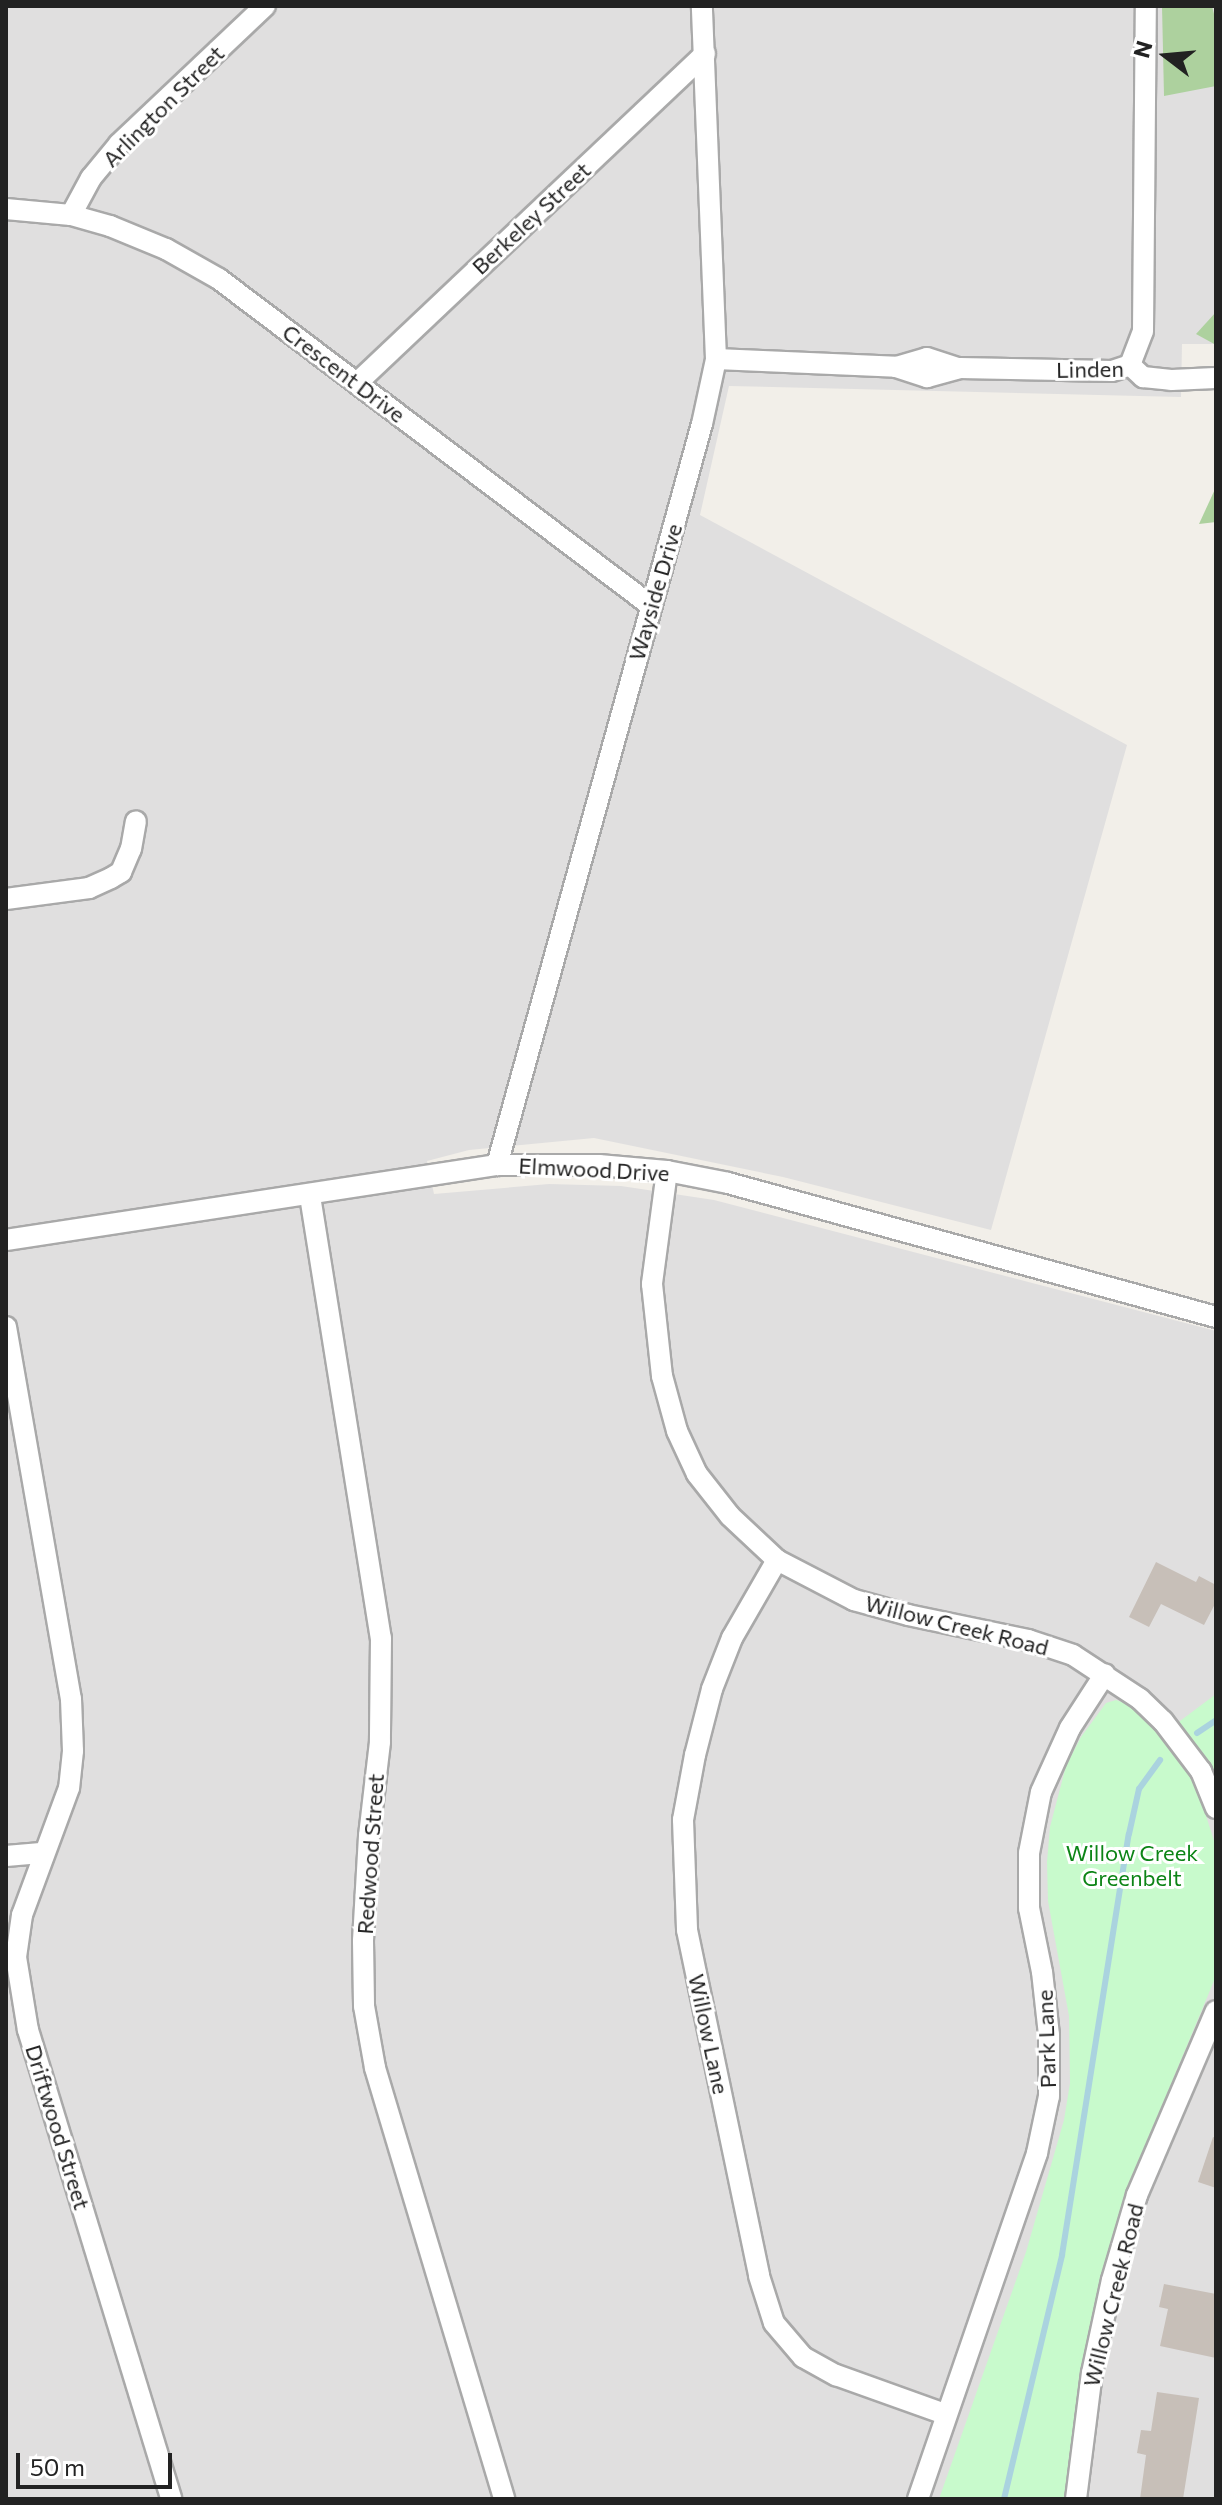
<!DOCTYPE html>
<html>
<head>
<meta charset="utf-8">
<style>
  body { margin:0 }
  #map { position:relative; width:1222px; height:2505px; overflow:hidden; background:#f2efe9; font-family:Commissioner,sans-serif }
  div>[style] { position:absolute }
  .residential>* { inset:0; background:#e0dfdf }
  .forest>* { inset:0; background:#add19e }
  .park>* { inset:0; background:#c8facc }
  .stream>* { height:6px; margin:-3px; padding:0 3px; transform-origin:3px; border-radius:3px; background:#aad3df }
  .building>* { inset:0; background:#c7bfb8 }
  .roads { filter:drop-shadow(2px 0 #a9a9a9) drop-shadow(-2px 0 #a9a9a9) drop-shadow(0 2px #a9a9a9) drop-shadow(0 -2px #a9a9a9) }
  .minor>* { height:20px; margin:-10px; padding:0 10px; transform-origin:10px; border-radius:10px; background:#fff }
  span { translate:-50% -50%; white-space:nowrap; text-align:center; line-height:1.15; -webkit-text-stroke:6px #fff; paint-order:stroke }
  .street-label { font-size:22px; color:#222 }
  .park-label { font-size:22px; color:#0c8416 }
  .frame { position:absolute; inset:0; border:8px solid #222; pointer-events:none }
  .north { position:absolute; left:1126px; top:16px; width:80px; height:80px; -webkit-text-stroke:6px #fff; paint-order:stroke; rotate:286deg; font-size:22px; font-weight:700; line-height:32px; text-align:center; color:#222 }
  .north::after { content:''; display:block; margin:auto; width:28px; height:36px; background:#222; clip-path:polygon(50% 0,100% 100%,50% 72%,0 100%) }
  .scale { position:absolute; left:16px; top:2453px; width:156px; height:36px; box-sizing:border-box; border:4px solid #222; border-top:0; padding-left:10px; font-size:24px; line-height:28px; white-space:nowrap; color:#222; -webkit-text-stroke:6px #fff; paint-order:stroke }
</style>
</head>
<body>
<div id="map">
  <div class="residential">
    <i style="clip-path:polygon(6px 6px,1216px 6px,1216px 344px,1182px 344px,1181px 397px,729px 386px,700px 515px,1127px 745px,991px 1230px,783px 1177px,594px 1138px,469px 1150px,427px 1161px,434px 1194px,549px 1184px,621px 1186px,714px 1200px,1216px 1331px,1216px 2499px,6px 2499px)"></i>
  </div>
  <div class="forest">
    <i style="clip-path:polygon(1162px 6px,1212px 6px,1216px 22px,1216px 86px,1164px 96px)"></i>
    <i style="clip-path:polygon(1216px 312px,1216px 345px,1196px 334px)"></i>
    <i style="clip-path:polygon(1216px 487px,1216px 522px,1199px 524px)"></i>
  </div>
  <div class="park">
    <i style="clip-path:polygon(1216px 1694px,1216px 1787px,1200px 1797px,1216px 1847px,1216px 1976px,1139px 2161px,1104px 2267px,1087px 2343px,1066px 2499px,939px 2499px,1026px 2252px,1064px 2120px,1070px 2083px,1069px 2016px,1048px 1901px,1047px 1862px,1050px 1827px,1066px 1766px,1081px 1737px,1106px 1703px,1116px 1700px,1132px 1706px,1160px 1736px)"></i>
  </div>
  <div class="stream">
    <i style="left:1197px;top:1733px;width:23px;rotate:-34deg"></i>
    <i style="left:1004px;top:2499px;width:251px;rotate:-76.6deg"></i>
    <i style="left:1062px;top:2255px;width:426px;rotate:-81deg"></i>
    <i style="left:1129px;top:1834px;width:46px;rotate:-77.5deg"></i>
    <i style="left:1139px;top:1789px;width:36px;rotate:-54deg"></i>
  </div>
  <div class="building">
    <i style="clip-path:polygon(1156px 1562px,1196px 1582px,1199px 1576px,1216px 1585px,1216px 1602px,1204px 1625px,1161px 1604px,1149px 1627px,1129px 1617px)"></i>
    <i style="clip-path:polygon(1213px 2137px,1216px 2138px,1216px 2188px,1198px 2182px)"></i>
    <i style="clip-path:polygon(1164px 2284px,1216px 2294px,1216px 2358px,1160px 2346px,1168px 2309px,1159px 2307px)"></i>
    <i style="clip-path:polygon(1157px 2392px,1199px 2398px,1183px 2499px,1140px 2499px,1146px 2455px,1137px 2453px,1141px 2430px,1151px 2431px)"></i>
  </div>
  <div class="roads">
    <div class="minor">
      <i style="left:6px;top:209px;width:65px;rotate:5.3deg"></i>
      <i style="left:71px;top:215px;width:41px;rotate:15.8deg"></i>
      <i style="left:110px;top:226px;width:61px;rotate:22.3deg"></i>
      <i style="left:166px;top:249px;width:61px;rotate:29.5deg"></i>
      <i style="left:219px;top:279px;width:540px;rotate:37.1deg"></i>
      <i style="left:71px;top:215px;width:42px;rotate:-61.6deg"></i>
      <i style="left:91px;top:178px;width:44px;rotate:-50.5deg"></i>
      <i style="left:119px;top:144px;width:201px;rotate:-43.4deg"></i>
      <i style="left:716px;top:359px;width:180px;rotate:2.5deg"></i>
      <i style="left:896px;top:367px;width:33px;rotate:18deg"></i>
      <i style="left:927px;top:377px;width:34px;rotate:-15deg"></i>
      <i style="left:960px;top:368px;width:152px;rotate:1.1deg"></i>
      <i style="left:1112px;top:371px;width:19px;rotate:-18deg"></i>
      <i style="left:1130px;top:365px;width:36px;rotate:-69deg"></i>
      <i style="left:1143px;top:331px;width:325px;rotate:-89.5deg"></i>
      <i style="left:1130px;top:365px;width:18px;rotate:43deg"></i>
      <i style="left:1143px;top:377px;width:28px;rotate:6deg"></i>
      <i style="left:1171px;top:380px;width:45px;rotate:-2.5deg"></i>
      <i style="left:896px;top:367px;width:32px;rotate:-16deg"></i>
      <i style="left:927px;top:358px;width:33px;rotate:18deg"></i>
      <i style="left:357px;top:383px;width:479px;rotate:-43.4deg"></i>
      <i style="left:6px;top:899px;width:84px;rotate:-7.5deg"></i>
      <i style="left:89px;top:888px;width:24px;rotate:-24deg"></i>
      <i style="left:111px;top:878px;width:12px;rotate:-31deg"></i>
      <i style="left:121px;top:872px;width:25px;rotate:-67deg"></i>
      <i style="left:131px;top:849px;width:28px;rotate:-80deg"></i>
      <i style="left:497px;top:1165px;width:769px;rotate:-74.54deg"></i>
      <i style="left:702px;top:424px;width:66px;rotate:-77.8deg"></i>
      <i style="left:716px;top:359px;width:353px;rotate:-92.3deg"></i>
      <i style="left:667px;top:1171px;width:114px;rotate:97.6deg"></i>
      <i style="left:652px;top:1284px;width:93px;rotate:83.8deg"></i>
      <i style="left:662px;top:1376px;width:57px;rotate:74.7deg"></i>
      <i style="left:677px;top:1431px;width:47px;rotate:65.1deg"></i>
      <i style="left:697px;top:1474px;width:53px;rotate:51.8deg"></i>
      <i style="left:730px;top:1516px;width:64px;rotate:43.1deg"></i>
      <i style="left:777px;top:1560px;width:87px;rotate:27.5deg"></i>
      <i style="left:854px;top:1600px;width:56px;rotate:15.5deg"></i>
      <i style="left:908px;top:1615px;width:123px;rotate:11.8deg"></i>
      <i style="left:1028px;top:1640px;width:47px;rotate:18.4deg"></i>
      <i style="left:1073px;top:1655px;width:80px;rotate:33.3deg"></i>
      <i style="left:1140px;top:1699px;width:32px;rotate:44deg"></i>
      <i style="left:1163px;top:1721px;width:63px;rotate:52.8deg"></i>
      <i style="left:1201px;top:1771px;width:40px;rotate:68deg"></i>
      <i style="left:310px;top:1196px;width:448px;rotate:80.9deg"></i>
      <i style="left:381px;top:1638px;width:104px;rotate:90.6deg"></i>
      <i style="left:380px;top:1742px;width:95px;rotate:96.7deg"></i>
      <i style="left:369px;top:1836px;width:105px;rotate:93.3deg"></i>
      <i style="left:363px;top:1941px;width:65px;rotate:89.1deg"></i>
      <i style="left:364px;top:2006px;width:63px;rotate:79.9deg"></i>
      <i style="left:375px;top:2068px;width:450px;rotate:73.3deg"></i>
      <i style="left:6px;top:1240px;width:497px;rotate:-8.7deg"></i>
      <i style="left:497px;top:1165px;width:102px"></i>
      <i style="left:599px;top:1165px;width:68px;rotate:5deg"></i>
      <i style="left:667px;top:1171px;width:62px;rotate:11.1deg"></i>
      <i style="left:728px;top:1183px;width:506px;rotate:15.35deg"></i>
      <i style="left:6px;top:1327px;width:378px;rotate:80.1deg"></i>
      <i style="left:71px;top:1699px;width:52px;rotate:87.8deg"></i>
      <i style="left:73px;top:1751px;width:37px;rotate:96deg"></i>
      <i style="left:69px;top:1788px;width:135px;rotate:110.3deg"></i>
      <i style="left:22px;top:1915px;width:42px;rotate:98.1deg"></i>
      <i style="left:16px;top:1957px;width:74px;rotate:80.7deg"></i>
      <i style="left:28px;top:2030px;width:490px;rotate:73deg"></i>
      <i style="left:777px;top:1560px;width:90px;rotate:120deg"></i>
      <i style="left:732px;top:1638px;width:55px;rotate:111.4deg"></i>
      <i style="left:712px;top:1689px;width:68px;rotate:104.4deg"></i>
      <i style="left:695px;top:1755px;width:66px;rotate:100.5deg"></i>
      <i style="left:683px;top:1820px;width:110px;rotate:87.9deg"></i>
      <i style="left:687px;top:1930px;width:353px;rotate:78.2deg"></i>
      <i style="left:759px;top:2276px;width:49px;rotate:72.3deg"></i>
      <i style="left:774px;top:2323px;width:45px;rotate:49.5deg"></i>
      <i style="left:803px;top:2357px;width:38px;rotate:29deg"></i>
      <i style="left:836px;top:2375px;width:116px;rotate:19.7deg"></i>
      <i style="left:6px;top:1856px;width:38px;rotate:-5deg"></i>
      <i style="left:918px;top:2499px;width:366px;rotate:-71deg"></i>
      <i style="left:1037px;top:2153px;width:58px;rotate:-78.1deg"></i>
      <i style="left:1049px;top:2096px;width:61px;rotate:-90deg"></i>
      <i style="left:1049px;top:2035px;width:63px;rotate:-96.3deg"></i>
      <i style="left:1042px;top:1972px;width:65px;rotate:-101.5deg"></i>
      <i style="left:1029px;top:1908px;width:55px;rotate:-90deg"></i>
      <i style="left:1029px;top:1853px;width:62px;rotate:-78.9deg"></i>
      <i style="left:1041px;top:1792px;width:70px;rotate:-65.6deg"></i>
      <i style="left:1070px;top:1728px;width:64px;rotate:-57.1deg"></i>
      <i style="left:1076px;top:2499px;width:127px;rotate:-82.8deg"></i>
      <i style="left:1092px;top:2373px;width:95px;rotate:-77.9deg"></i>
      <i style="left:1112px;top:2280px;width:89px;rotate:-73.6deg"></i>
      <i style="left:1137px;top:2195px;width:200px;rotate:-66.8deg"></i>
    </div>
  </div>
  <div class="street-label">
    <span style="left:163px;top:106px;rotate:-45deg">Arlington Street</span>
    <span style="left:531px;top:218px;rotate:-43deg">Berkeley Street</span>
    <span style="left:1090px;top:369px;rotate:-1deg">Linden</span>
    <span style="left:344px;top:373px;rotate:37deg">Crescent Drive</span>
    <span style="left:655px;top:592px;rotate:-74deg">Wayside Drive</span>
    <span style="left:594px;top:1169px;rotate:3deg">Elmwood Drive</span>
    <span style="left:957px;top:1625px;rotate:14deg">Willow Creek Road</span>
    <span style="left:370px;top:1854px;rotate:-86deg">Redwood Street</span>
    <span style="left:709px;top:2034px;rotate:78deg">Willow Lane</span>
    <span style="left:1046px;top:2039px;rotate:-92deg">Park Lane</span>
    <span style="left:58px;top:2127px;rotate:73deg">Driftwood Street</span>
    <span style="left:1113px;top:2295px;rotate:-76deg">Willow Creek Road</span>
  </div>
  <div class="park-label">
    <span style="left:1132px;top:1865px">Willow Creek<br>Greenbelt</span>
  </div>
  <div class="frame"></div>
  <div class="north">N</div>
  <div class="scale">50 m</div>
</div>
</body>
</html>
